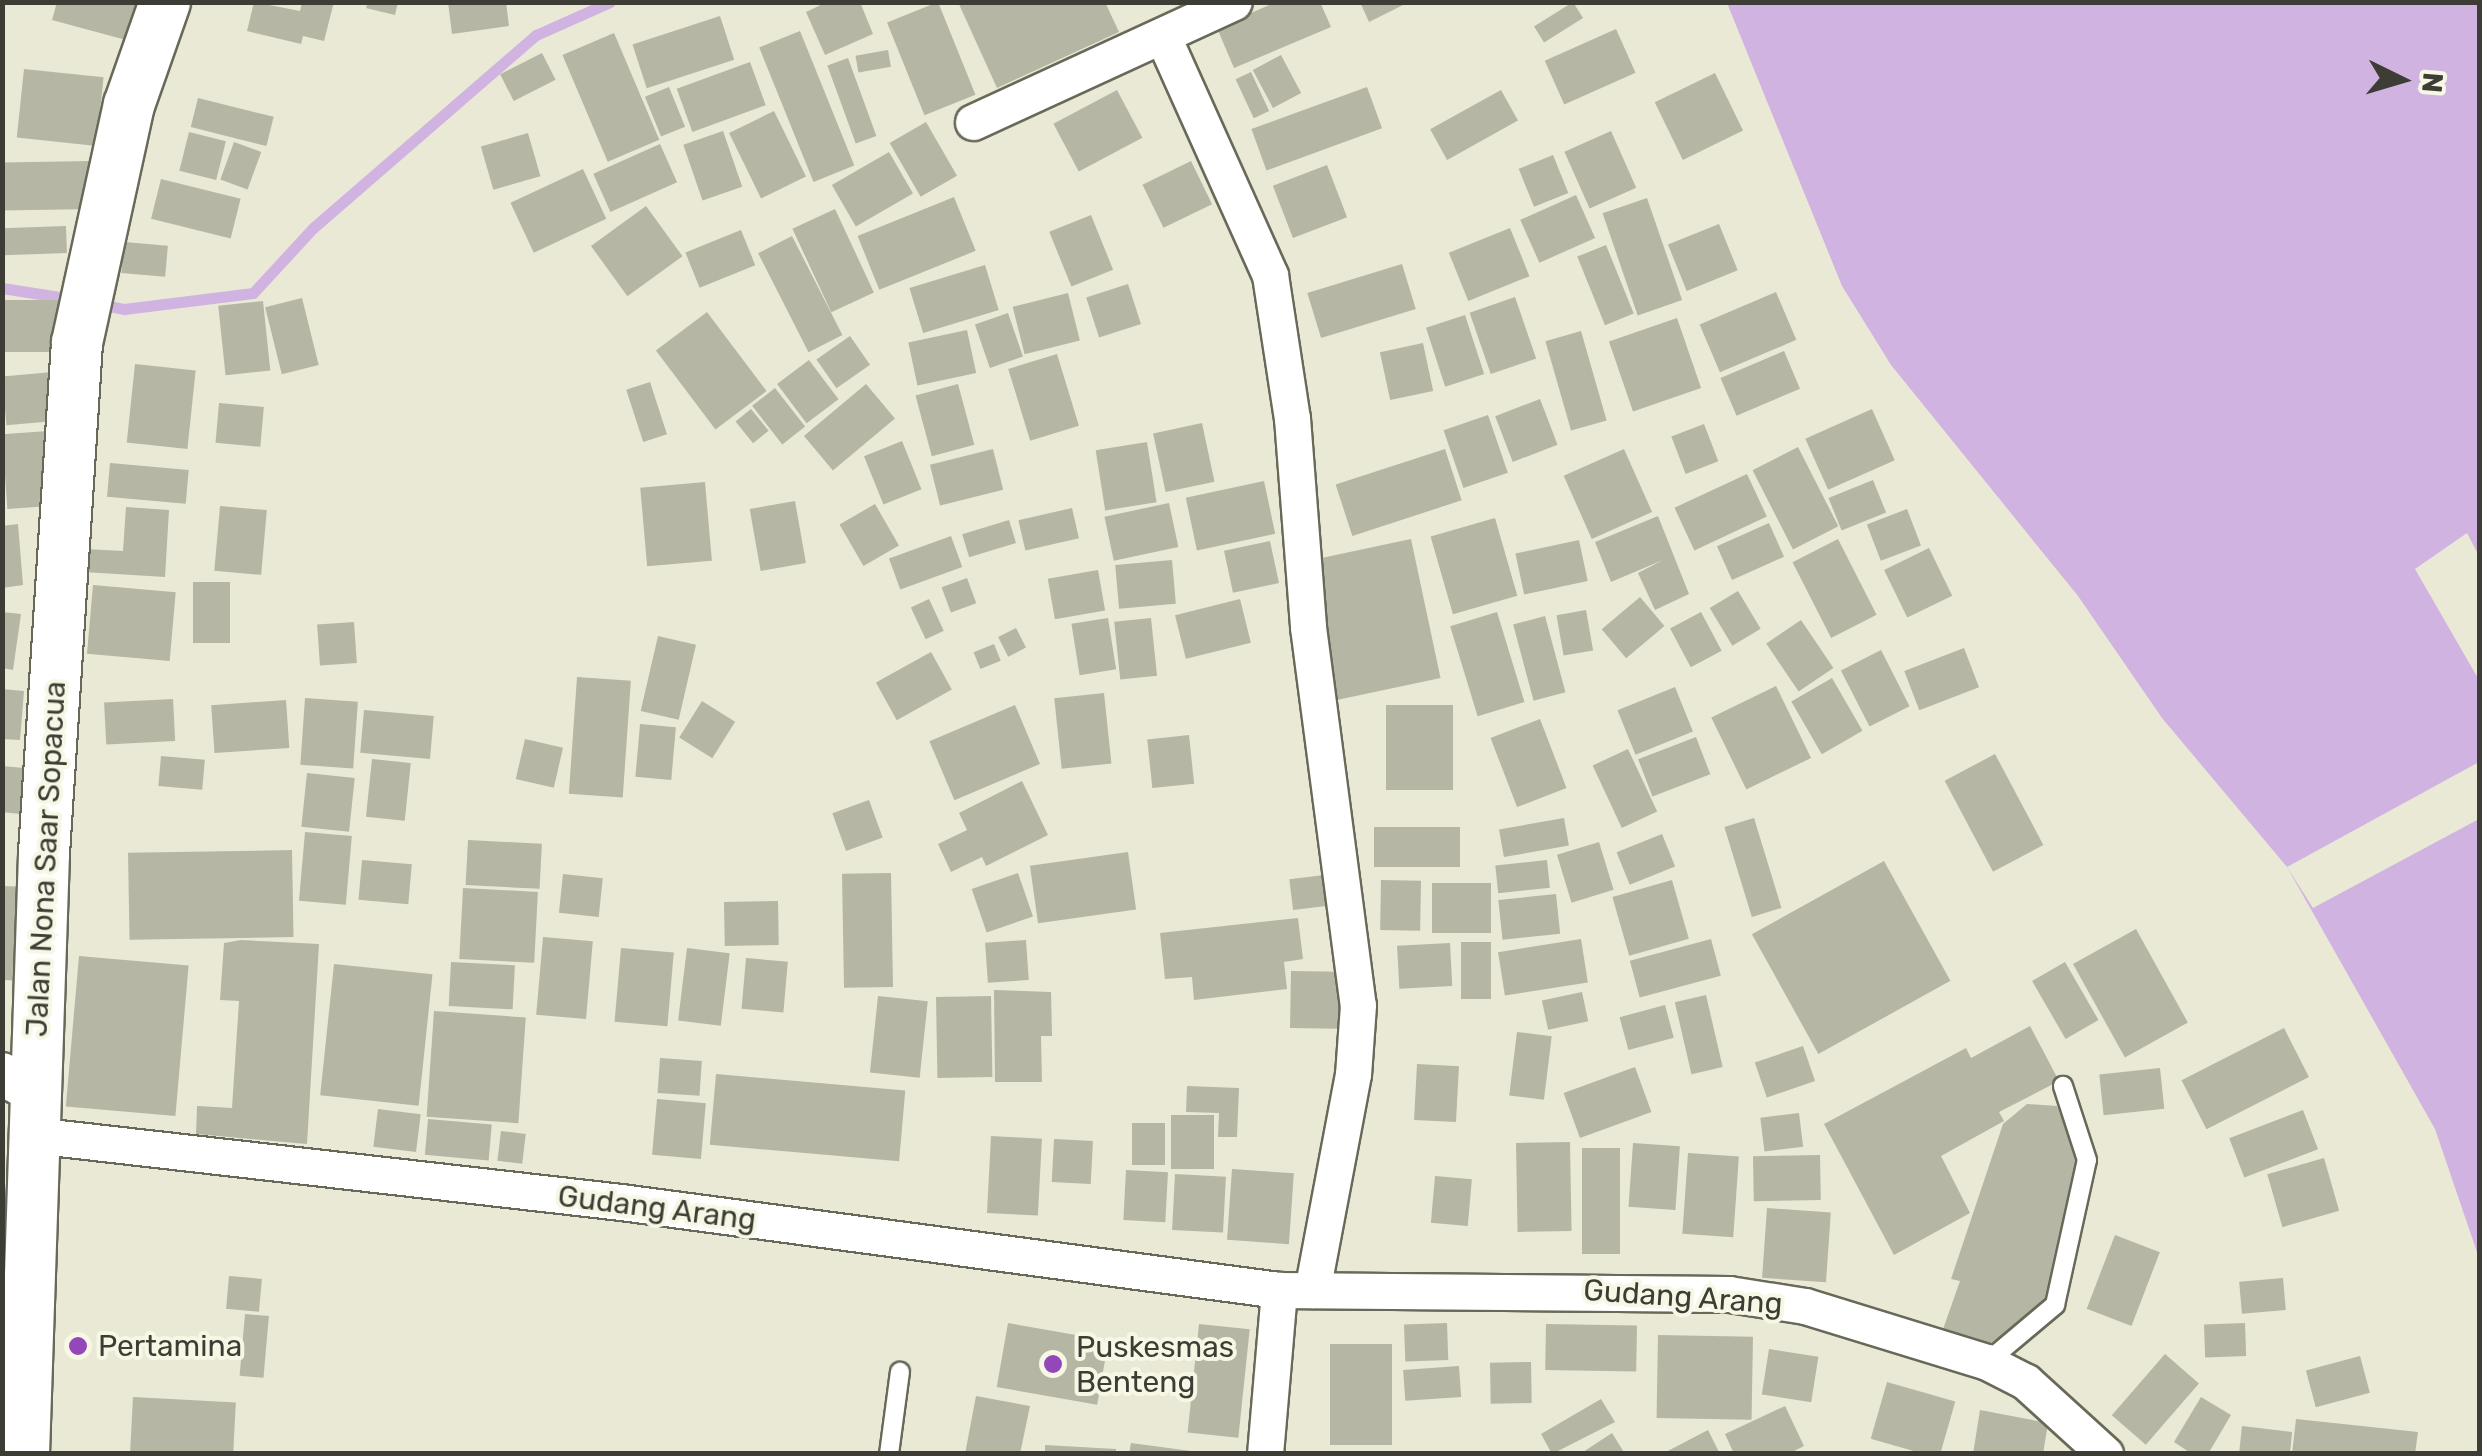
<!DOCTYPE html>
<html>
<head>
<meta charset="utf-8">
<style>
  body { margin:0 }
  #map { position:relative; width:2482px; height:1456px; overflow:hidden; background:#e9e9d6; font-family:Rubik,sans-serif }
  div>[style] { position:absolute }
  .water>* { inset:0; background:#d1b3e2 }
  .pier>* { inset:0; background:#e9e9d6 }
  .stream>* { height:11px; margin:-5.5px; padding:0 5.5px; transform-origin:5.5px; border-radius:5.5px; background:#d1b3e2 }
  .building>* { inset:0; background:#b5b6a4; transform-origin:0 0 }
  .roads { filter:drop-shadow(2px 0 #696959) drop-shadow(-2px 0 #696959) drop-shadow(0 2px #696959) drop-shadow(0 -2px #696959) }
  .service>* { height:18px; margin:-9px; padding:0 9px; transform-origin:9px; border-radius:9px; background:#fff }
  .minor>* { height:35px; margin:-17.5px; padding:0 17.5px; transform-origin:17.5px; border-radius:17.5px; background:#fff }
  .tertiary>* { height:42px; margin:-21px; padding:0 21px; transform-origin:21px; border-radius:21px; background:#fff }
  .secondary>* { height:50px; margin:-25px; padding:0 25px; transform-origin:25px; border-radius:25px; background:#fff }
  .dots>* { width:28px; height:28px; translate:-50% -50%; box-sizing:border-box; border:5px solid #f6f7e4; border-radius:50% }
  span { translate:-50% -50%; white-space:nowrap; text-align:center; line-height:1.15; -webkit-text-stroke:8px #f6f7e4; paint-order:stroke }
  .street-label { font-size:30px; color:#3d3d36 }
  .poi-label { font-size:30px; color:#3d3d36 }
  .left { translate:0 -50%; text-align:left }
  .frame { position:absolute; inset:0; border:5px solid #3d3d36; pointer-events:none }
  .north { position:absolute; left:2352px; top:30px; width:100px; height:100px; -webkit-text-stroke:8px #f6f7e4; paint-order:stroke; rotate:95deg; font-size:28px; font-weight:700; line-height:40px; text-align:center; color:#3d3d36 }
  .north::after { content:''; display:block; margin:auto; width:35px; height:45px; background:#3d3d36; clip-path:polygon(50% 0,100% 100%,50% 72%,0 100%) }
</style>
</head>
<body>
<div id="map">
  <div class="water">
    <i style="clip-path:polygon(1727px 3px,2479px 3px,2479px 1258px,2435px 1129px,2287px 867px,2162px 718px,2078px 596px,1891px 365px,1842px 286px)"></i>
  </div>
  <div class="pier">
    <i style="clip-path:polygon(2467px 533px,2479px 556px,2479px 680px,2415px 569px)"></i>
    <i style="clip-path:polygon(2479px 762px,2479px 819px,2313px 908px,2287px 867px)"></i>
  </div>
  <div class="stream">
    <i style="left:2px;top:288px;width:71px;rotate:8.9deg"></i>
    <i style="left:95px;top:303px;width:30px;rotate:12deg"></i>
    <i style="left:124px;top:309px;width:130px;rotate:-7.1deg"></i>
    <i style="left:253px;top:293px;width:88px;rotate:-47.3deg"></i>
    <i style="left:313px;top:228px;width:295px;rotate:-40.9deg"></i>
    <i style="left:536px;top:35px;width:81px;rotate:-24deg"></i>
  </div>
  <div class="building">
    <i style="clip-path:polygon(57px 2px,136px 2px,126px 40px,52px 20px)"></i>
    <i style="clip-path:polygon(254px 2px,300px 11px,302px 2px,334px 2px,324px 41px,303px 36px,301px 44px,247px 31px)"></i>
    <i style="clip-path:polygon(368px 2px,398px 2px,395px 15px,366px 8px)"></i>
    <i style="clip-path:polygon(448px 2px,506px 2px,509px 26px,452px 34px)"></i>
    <i style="clip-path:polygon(827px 2px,860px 2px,873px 34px,825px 55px,806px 12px)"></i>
    <i style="left:938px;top:2px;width:100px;height:55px;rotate:68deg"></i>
    <i style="clip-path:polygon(958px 2px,1105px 2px,1119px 32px,997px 88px)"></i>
    <i style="clip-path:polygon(1276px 2px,1320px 2px,1331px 27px,1234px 68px,1217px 28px)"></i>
    <i style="clip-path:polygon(1360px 2px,1409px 2px,1369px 22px)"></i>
    <i style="left:1573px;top:2px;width:19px;height:46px;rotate:58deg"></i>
    <i style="left:720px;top:16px;width:46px;height:92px;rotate:72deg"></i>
    <i style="left:1616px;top:29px;width:48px;height:78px;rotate:66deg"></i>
    <i style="left:800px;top:31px;width:145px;height:44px;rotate:68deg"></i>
    <i style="left:614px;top:33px;width:116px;height:56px;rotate:67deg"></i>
    <i style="left:888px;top:50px;width:17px;height:33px;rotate:80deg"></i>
    <i style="left:542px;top:53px;width:30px;height:47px;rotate:63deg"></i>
    <i style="left:1281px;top:55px;width:43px;height:32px;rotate:62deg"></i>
    <i style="left:848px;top:58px;width:83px;height:22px;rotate:70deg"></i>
    <i style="left:750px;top:62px;width:46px;height:78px;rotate:70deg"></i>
    <i style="left:24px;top:69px;width:80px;height:69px;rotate:6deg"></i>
    <i style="left:1251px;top:72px;width:43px;height:17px;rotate:65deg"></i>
    <i style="left:1715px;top:73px;width:64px;height:67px;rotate:64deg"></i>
    <i style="left:669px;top:87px;width:43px;height:26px;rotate:68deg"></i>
    <i style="left:1367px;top:87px;width:44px;height:123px;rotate:70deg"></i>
    <i style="left:1117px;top:90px;width:54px;height:72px;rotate:62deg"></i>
    <i style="left:1501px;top:90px;width:35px;height:81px;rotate:61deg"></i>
    <i style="left:198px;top:98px;width:78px;height:30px;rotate:14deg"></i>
    <i style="left:774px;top:111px;width:73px;height:50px;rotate:64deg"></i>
    <i style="left:926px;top:122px;width:62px;height:42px;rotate:60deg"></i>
    <i style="left:723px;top:131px;width:59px;height:42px;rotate:71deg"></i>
    <i style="left:1611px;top:131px;width:62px;height:51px;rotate:66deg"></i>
    <i style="left:189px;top:132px;width:38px;height:40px;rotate:14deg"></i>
    <i style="left:528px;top:133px;width:45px;height:49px;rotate:74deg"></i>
    <i style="left:234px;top:142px;width:29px;height:40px;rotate:20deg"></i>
    <i style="left:660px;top:144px;width:42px;height:73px;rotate:66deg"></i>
    <i style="left:889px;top:152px;width:48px;height:66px;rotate:60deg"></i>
    <i style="left:1553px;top:155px;width:41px;height:37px;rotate:68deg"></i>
    <i style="left:92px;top:161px;width:48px;height:90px;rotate:89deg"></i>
    <i style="left:1191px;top:161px;width:48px;height:54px;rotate:64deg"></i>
    <i style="left:1327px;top:165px;width:56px;height:58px;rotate:69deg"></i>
    <i style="left:583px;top:169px;width:55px;height:80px;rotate:65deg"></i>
    <i style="left:161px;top:179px;width:82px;height:41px;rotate:14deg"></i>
    <i style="left:1576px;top:195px;width:47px;height:61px;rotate:66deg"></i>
    <i style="left:954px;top:197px;width:58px;height:104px;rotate:68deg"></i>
    <i style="left:1647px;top:198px;width:108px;height:47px;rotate:71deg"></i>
    <i style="left:646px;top:206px;width:62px;height:68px;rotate:54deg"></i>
    <i style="left:835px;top:209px;width:92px;height:47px;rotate:65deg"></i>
    <i style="left:1091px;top:215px;width:59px;height:45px;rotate:68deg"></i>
    <i style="left:1719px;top:224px;width:50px;height:55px;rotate:68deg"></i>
    <i style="left:66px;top:226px;width:27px;height:64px;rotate:88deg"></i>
    <i style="left:1510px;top:228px;width:52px;height:66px;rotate:68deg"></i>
    <i style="left:741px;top:230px;width:38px;height:60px;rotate:68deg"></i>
    <i style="left:792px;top:236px;width:111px;height:38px;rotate:63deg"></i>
    <i style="left:124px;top:242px;width:44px;height:31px;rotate:5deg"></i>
    <i style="left:1606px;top:245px;width:74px;height:31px;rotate:68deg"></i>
    <i style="left:1402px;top:264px;width:47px;height:99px;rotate:73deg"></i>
    <i style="left:985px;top:265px;width:47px;height:79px;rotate:73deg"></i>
    <i style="left:1128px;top:284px;width:42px;height:44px;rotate:72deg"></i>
    <i style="left:1776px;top:292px;width:52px;height:83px;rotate:67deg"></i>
    <i style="left:1068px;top:293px;width:49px;height:57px;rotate:76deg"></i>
    <i style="left:1515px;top:297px;width:65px;height:48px;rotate:71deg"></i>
    <i style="left:302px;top:298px;width:69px;height:38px;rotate:76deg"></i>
    <i style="left:2px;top:300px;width:57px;height:52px"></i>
    <i style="left:263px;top:301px;width:70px;height:45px;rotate:84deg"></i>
    <i style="left:707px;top:312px;width:99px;height:64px;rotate:53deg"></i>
    <i style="left:1008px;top:313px;width:46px;height:35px;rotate:71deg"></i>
    <i style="left:1465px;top:315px;width:62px;height:41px;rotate:72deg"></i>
    <i style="left:1677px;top:318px;width:74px;height:72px;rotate:71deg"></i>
    <i style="left:967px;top:330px;width:44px;height:60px;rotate:78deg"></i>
    <i style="left:1581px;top:331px;width:93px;height:37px;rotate:74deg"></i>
    <i style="left:850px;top:336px;width:35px;height:41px;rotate:55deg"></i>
    <i style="left:1423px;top:343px;width:49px;height:44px;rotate:78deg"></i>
    <i style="left:1784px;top:351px;width:41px;height:69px;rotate:67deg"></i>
    <i style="left:1057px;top:354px;width:75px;height:51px;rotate:73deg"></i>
    <i style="left:809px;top:360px;width:49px;height:40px;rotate:53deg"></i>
    <i style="left:135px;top:364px;width:61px;height:79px;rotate:6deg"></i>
    <i style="left:53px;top:372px;width:49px;height:51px;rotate:85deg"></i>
    <i style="left:650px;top:382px;width:55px;height:25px;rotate:72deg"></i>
    <i style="left:866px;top:384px;width:45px;height:81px;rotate:50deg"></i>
    <i style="left:958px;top:384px;width:63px;height:44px;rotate:75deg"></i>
    <i style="left:775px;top:388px;width:49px;height:29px;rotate:52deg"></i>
    <i style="left:1540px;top:399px;width:49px;height:48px;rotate:69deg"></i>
    <i style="left:219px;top:403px;width:45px;height:40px;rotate:5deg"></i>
    <i style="left:751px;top:409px;width:28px;height:20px;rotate:51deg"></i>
    <i style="left:1872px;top:409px;width:56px;height:73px;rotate:66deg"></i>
    <i style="left:1488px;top:415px;width:61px;height:47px;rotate:71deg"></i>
    <i style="left:1202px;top:423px;width:60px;height:50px;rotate:78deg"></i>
    <i style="left:1704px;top:424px;width:40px;height:35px;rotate:69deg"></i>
    <i style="left:48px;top:431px;width:75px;height:46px;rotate:86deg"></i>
    <i style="left:902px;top:441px;width:52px;height:41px;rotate:68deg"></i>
    <i style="left:1147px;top:442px;width:61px;height:52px;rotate:81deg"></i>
    <i style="left:1798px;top:447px;width:89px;height:51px;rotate:63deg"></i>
    <i style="left:993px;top:449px;width:42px;height:65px;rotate:76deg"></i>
    <i style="left:1445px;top:449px;width:54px;height:115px;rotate:72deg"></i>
    <i style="left:1624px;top:449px;width:69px;height:66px;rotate:66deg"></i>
    <i style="left:110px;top:463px;width:79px;height:34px;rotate:5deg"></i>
    <i style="left:1747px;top:474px;width:47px;height:80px;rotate:65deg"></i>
    <i style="left:1873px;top:480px;width:35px;height:48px;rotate:68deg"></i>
    <i style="left:1264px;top:481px;width:54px;height:80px;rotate:78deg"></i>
    <i style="left:705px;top:482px;width:79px;height:65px;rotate:85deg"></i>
    <i style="left:795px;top:501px;width:63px;height:46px;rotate:80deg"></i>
    <i style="left:1169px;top:503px;width:45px;height:66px;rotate:78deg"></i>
    <i style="left:875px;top:504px;width:48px;height:41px;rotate:60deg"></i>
    <i style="left:220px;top:506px;width:47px;height:65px;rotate:5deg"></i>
    <i style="clip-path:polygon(126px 507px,169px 510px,165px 577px,84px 572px,85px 549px,123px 551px)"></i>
    <i style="left:1072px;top:508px;width:31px;height:55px;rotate:77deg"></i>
    <i style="left:1907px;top:509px;width:39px;height:43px;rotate:69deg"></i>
    <i style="clip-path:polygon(1658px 516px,1689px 594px,1655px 610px,1638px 573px,1663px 560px,1611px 582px,1595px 542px)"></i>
    <i style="left:1495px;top:518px;width:81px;height:67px;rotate:74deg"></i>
    <i style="left:1009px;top:520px;width:24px;height:49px;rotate:73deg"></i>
    <i style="left:1769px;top:523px;width:37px;height:57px;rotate:66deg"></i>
    <i style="clip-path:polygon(18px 524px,23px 585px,2px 588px,2px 526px)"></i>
    <i style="left:951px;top:536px;width:33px;height:66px;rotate:70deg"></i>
    <i style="left:1411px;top:539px;width:142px;height:112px;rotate:78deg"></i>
    <i style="left:1838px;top:539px;width:85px;height:51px;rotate:63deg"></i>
    <i style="left:1579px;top:540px;width:42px;height:65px;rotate:78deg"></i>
    <i style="left:1270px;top:541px;width:43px;height:47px;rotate:78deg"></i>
    <i style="left:1929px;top:548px;width:53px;height:50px;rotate:64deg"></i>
    <i style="left:1172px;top:560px;width:44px;height:57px;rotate:85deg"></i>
    <i style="left:1098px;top:570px;width:41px;height:51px;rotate:80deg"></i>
    <i style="left:967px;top:578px;width:27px;height:27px;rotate:70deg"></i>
    <i style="left:193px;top:582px;width:37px;height:61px"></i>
    <i style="left:93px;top:585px;width:83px;height:69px;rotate:5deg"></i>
    <i style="left:1738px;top:591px;width:44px;height:33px;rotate:59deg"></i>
    <i style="left:1640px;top:597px;width:38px;height:50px;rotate:50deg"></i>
    <i style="left:929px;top:599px;width:35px;height:20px;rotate:65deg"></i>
    <i style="left:1240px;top:599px;width:45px;height:67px;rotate:76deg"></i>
    <i style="left:1586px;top:610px;width:41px;height:30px;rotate:80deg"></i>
    <i style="clip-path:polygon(2px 612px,21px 614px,13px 670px,2px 668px)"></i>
    <i style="left:1497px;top:612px;width:94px;height:49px;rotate:73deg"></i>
    <i style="left:1701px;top:612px;width:44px;height:35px;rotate:62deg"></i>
    <i style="left:1545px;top:616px;width:79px;height:33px;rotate:75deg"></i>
    <i style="left:1108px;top:618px;width:52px;height:37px;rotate:81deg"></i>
    <i style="left:1151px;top:618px;width:58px;height:37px;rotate:84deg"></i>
    <i style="left:1801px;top:620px;width:58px;height:42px;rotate:56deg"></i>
    <i style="left:354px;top:622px;width:41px;height:37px;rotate:86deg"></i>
    <i style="left:1016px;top:628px;width:22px;height:20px;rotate:63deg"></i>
    <i style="left:658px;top:636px;width:39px;height:77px;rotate:13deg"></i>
    <i style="left:994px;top:644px;width:18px;height:22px;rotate:68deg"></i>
    <i style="left:1964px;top:648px;width:42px;height:64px;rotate:69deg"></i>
    <i style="left:1881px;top:650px;width:63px;height:45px;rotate:63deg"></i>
    <i style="left:931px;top:652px;width:43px;height:63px;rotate:61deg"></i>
    <i style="left:577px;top:677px;width:54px;height:117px;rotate:4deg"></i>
    <i style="left:1832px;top:678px;width:61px;height:47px;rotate:60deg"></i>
    <i style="left:1776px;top:686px;width:80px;height:72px;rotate:64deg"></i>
    <i style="left:1675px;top:687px;width:48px;height:62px;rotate:68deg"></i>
    <i style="clip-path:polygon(2px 689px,24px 691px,20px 740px,2px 739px)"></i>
    <i style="left:1104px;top:693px;width:71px;height:50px;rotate:84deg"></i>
    <i style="left:305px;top:698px;width:53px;height:67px;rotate:4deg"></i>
    <i style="left:173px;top:699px;width:42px;height:69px;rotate:87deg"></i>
    <i style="left:286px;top:700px;width:48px;height:75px;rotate:86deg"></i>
    <i style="left:702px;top:701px;width:39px;height:43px;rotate:32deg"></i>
    <i style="left:1015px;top:705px;width:64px;height:93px;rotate:67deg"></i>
    <i style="left:1386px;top:705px;width:67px;height:85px"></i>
    <i style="left:364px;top:710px;width:70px;height:43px;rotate:5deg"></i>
    <i style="left:1540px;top:719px;width:74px;height:53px;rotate:69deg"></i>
    <i style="left:640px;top:724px;width:36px;height:53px;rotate:5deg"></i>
    <i style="left:1189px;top:735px;width:49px;height:42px;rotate:84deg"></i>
    <i style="left:1696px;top:737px;width:40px;height:62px;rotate:69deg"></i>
    <i style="left:525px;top:739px;width:39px;height:41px;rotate:13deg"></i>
    <i style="left:1628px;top:749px;width:69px;height:39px;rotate:65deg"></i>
    <i style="left:1995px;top:754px;width:103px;height:57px;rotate:62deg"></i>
    <i style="left:161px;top:756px;width:44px;height:30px;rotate:5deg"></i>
    <i style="left:372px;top:759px;width:39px;height:58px;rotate:6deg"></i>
    <i style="clip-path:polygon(2px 766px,24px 768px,20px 814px,2px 812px)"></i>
    <i style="left:307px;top:773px;width:48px;height:54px;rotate:6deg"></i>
    <i style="clip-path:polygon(1022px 781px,1048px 835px,986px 866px,982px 857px,951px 872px,938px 844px,967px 830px,959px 813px)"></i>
    <i style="left:869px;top:800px;width:40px;height:39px;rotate:70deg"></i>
    <i style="left:1564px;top:818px;width:28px;height:66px;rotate:80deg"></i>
    <i style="left:1754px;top:818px;width:94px;height:31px;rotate:73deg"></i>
    <i style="left:1374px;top:827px;width:86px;height:40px"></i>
    <i style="left:305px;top:832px;width:47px;height:69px;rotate:5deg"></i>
    <i style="left:1662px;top:834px;width:35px;height:49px;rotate:68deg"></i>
    <i style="left:468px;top:840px;width:74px;height:45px;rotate:3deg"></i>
    <i style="left:1599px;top:842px;width:50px;height:44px;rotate:73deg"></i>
    <i style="left:292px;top:850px;width:87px;height:164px;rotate:89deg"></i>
    <i style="left:1128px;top:852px;width:58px;height:99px;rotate:82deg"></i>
    <i style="left:362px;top:860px;width:50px;height:40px;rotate:5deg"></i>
    <i style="left:1547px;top:860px;width:28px;height:52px;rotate:84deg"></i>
    <i style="left:1884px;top:861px;width:137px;height:151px;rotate:61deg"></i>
    <i style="left:891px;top:873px;width:114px;height:49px;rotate:89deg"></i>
    <i style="left:1018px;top:873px;width:46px;height:49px;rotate:71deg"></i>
    <i style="left:563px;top:874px;width:40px;height:39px;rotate:6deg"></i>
    <i style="left:1332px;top:874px;width:31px;height:43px;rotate:83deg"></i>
    <i style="left:1381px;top:880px;width:40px;height:50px;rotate:1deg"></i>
    <i style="left:1672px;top:880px;width:61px;height:62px;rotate:74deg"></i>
    <i style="left:1432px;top:883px;width:59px;height:50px"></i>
    <i style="clip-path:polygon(2px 886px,30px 887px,26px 981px,2px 980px)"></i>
    <i style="left:463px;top:888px;width:75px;height:71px;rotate:3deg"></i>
    <i style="left:1556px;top:894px;width:40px;height:58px;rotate:84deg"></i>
    <i style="left:778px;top:901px;width:44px;height:54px;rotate:89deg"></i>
    <i style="clip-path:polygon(1298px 918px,1303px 959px,1284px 962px,1287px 989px,1194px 1000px,1192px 977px,1165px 979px,1160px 933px)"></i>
    <i style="left:2136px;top:929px;width:107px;height:72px;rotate:61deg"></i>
    <i style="left:543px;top:937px;width:50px;height:78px;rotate:5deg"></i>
    <i style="left:1581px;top:939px;width:44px;height:84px;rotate:81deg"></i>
    <i style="left:1711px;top:939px;width:38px;height:84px;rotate:75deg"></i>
    <i style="clip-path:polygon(241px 940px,319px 944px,307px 1144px,196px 1134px,197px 1106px,232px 1108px,239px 1001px,220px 1000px,224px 943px)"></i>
    <i style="left:1026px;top:940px;width:40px;height:41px;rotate:86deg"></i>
    <i style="left:1461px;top:942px;width:30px;height:57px"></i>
    <i style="left:1450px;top:943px;width:43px;height:53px;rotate:87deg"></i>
    <i style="left:621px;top:948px;width:53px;height:74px;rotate:5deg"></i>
    <i style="left:687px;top:948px;width:43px;height:73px;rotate:7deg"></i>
    <i style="left:79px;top:956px;width:110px;height:151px;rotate:5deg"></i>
    <i style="left:746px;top:958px;width:42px;height:51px;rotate:5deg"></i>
    <i style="left:451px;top:962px;width:64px;height:44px;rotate:3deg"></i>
    <i style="left:2065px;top:962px;width:67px;height:38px;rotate:60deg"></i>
    <i style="left:334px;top:964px;width:99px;height:132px;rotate:6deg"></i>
    <i style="left:1291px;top:971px;width:50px;height:57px;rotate:1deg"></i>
    <i style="clip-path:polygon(994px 990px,1051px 992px,1052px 1036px,1041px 1036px,1042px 1082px,995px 1082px)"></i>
    <i style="left:1582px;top:992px;width:30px;height:41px;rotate:78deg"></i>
    <i style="left:1706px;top:995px;width:74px;height:32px;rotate:77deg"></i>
    <i style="left:878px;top:996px;width:50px;height:77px;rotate:6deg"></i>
    <i style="left:991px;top:996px;width:81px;height:55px;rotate:89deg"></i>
    <i style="left:1665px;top:1005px;width:34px;height:47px;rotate:75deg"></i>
    <i style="left:434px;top:1011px;width:92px;height:106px;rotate:4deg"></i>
    <i style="clip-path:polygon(2030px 1026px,2059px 1081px,1999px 1112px,2004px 1121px,1941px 1156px,1970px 1213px,1894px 1255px,1824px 1124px,1966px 1048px,1971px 1058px)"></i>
    <i style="left:2284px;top:1028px;width:55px;height:115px;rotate:63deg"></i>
    <i style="left:1517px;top:1032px;width:35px;height:64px;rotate:7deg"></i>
    <i style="left:1803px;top:1046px;width:37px;height:51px;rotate:71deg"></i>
    <i style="left:660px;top:1058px;width:42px;height:35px;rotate:4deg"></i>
    <i style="left:1417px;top:1064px;width:42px;height:56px;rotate:3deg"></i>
    <i style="left:1635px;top:1067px;width:48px;height:76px;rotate:70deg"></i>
    <i style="left:2160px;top:1068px;width:41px;height:61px;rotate:84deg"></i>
    <i style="left:716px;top:1074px;width:190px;height:71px;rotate:5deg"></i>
    <i style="clip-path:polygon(1187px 1086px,1239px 1088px,1237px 1137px,1218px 1137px,1219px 1113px,1186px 1112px)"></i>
    <i style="left:657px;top:1099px;width:49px;height:56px;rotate:5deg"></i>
    <i style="clip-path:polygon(2027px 1104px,2057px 1106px,2082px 1170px,2043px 1308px,1989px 1344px,1942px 1332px,1960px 1281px,1951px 1279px,2003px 1124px)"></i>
    <i style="left:378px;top:1109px;width:43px;height:38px;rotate:7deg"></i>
    <i style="left:2303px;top:1110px;width:42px;height:79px;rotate:69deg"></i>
    <i style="left:1799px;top:1113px;width:34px;height:39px;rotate:83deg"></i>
    <i style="left:1214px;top:1115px;width:54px;height:43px;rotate:90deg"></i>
    <i style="left:428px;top:1119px;width:64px;height:36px;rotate:5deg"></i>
    <i style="left:1132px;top:1123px;width:33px;height:42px"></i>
    <i style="left:501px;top:1131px;width:25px;height:30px;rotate:7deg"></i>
    <i style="left:991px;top:1136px;width:51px;height:77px;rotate:3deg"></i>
    <i style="left:1054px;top:1139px;width:39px;height:43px;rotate:3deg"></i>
    <i style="left:1570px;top:1142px;width:89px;height:54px;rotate:89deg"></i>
    <i style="left:1633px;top:1143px;width:47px;height:64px;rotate:4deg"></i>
    <i style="left:1582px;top:1148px;width:38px;height:106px"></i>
    <i style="left:1688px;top:1153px;width:51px;height:81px;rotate:4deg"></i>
    <i style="left:1820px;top:1155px;width:45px;height:67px;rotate:89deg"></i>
    <i style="left:2324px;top:1158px;width:55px;height:59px;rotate:74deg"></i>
    <i style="left:1232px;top:1169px;width:62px;height:71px;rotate:4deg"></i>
    <i style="left:1126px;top:1170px;width:42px;height:50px;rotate:3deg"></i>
    <i style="left:1175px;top:1174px;width:51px;height:56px;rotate:3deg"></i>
    <i style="left:1435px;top:1176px;width:37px;height:47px;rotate:5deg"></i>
    <i style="left:1767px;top:1208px;width:64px;height:70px;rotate:4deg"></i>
    <i style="left:2115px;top:1235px;width:48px;height:79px;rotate:21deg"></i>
    <i style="left:229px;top:1276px;width:33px;height:33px;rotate:5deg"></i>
    <i style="left:2283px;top:1278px;width:32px;height:44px;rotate:85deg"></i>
    <i style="left:245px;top:1314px;width:24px;height:62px;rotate:5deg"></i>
    <i style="left:1008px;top:1323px;width:102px;height:65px;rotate:10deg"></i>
    <i style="left:1447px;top:1323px;width:37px;height:43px;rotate:88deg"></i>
    <i style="left:2245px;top:1323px;width:33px;height:41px;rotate:88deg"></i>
    <i style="left:1199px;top:1324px;width:51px;height:109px;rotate:6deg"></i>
    <i style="left:1546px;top:1324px;width:91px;height:46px;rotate:1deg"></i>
    <i style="left:1658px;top:1335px;width:95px;height:83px;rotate:1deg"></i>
    <i style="left:1330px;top:1344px;width:62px;height:101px"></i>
    <i style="left:1769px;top:1349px;width:50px;height:46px;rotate:9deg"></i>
    <i style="left:2165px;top:1354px;width:45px;height:81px;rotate:41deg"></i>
    <i style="left:2360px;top:1356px;width:38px;height:56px;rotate:75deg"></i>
    <i style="left:1531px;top:1362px;width:41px;height:41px;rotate:89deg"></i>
    <i style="left:1459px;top:1366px;width:31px;height:56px;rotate:86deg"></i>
    <i style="left:1887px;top:1382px;width:71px;height:59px;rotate:16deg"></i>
    <i style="clip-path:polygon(976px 1396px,1030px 1406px,1020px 1454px,965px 1454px)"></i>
    <i style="left:133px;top:1397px;width:103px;height:57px;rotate:3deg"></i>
    <i style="clip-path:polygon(2201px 1397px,2231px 1415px,2208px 1454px,2192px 1454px,2174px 1442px)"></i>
    <i style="clip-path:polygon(1601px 1399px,1615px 1422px,1552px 1454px,1541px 1434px)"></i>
    <i style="clip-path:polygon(1785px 1406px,1804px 1446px,1788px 1454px,1734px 1454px,1725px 1434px)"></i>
    <i style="clip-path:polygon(1980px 1410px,2048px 1423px,2043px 1454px,1973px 1454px)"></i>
    <i style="clip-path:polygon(2296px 1419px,2418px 1432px,2415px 1454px,2292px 1454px)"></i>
    <i style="clip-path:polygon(2242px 1426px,2292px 1432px,2290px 1454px,2239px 1454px)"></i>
    <i style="clip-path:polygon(1708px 1430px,1720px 1454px,1662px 1454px)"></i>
    <i style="clip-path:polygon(1612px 1433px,1625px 1454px,1580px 1454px)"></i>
    <i style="clip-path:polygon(1131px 1443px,1191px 1451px,1191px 1454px,1129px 1454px)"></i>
    <i style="clip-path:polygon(1045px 1445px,1116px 1449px,1116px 1454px,1045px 1454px)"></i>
  </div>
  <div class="roads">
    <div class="service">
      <i style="left:1987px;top:1362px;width:89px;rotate:-40deg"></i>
      <i style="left:2055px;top:1305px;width:148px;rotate:-77.6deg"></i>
      <i style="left:2087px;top:1160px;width:78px;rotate:-108deg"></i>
      <i style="left:889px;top:1454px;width:83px;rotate:-82.4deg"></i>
    </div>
    <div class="minor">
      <i style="left:1163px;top:37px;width:261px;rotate:65.8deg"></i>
      <i style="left:1270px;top:275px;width:145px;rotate:81.3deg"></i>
      <i style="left:1292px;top:418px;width:210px;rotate:85.6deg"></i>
      <i style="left:1308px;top:627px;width:381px;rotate:82.5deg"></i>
      <i style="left:1358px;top:1005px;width:69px;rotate:94.1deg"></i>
      <i style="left:1353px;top:1074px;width:220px;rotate:100.7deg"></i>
      <i style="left:973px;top:122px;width:287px;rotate:-24.7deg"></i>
      <i style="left:33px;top:1135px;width:592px;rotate:6.5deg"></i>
      <i style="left:621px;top:1202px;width:664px;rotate:7.62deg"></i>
      <i style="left:1279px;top:1290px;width:450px;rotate:0.5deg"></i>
      <i style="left:1729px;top:1294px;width:77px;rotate:9deg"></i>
      <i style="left:1805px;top:1306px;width:190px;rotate:17.1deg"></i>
      <i style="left:1987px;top:1362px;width:44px;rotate:27.1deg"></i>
      <i style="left:2026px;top:1382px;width:107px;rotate:42.3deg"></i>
      <i style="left:1265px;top:1454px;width:165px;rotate:-85.1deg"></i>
    </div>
    <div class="tertiary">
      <i style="left:2px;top:1074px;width:35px;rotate:29deg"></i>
    </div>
    <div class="secondary">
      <i style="left:24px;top:1454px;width:601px;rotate:-88.09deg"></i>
      <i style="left:44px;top:853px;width:511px;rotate:-86.3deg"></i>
      <i style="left:77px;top:343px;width:244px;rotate:-77.7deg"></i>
      <i style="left:129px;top:105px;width:109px;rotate:-70.7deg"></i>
    </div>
  </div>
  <div class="dots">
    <i style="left:78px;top:1346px;background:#9447b9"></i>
    <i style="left:1053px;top:1364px;background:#9447b9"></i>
  </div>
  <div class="street-label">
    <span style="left:46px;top:859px;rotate:-87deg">Jalan Nona Saar Sopacua</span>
    <span style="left:657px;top:1208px;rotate:7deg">Gudang Arang</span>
    <span style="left:1683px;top:1297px;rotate:4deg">Gudang Arang</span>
  </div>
  <div class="poi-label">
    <span class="left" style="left:98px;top:1346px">Pertamina</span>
    <span class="left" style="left:1076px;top:1364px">Puskesmas<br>Benteng</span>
  </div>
  <div class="frame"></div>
  <div class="north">N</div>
</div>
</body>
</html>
